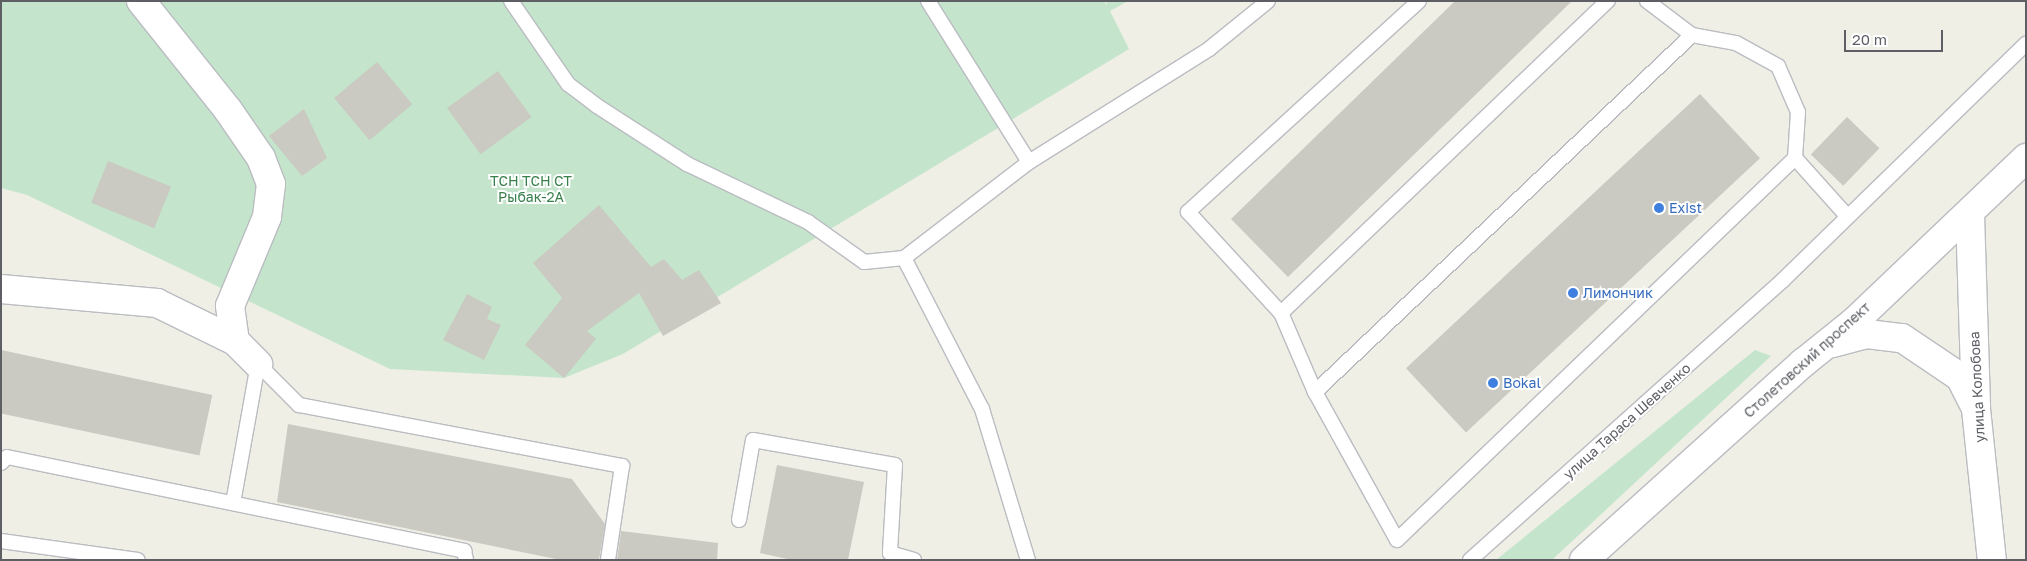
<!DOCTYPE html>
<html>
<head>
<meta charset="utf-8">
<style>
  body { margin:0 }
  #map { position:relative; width:2027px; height:561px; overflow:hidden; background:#efefe6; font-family:"Golos Text",sans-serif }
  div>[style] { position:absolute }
  .green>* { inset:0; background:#c4e5cc }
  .building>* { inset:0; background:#cac9c2; transform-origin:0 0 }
  .roads { filter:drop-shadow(1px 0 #babcc1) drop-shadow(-1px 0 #babcc1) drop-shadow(0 1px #babcc1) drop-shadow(0 -1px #babcc1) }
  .lane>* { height:14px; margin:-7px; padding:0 7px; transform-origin:7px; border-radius:7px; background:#fff }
  .street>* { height:28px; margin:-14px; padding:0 14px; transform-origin:14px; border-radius:14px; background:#fff }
  .secondary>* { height:28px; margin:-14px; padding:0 14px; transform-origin:14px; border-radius:14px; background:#fff }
  .dots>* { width:14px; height:14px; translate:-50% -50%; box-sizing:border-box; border:2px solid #fff; border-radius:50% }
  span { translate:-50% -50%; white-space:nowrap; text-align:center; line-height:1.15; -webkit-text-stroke:4px #fff; paint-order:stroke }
  .park-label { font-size:14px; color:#39804d }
  .shop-label { font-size:14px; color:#366cbe }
  .left { translate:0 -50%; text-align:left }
  .street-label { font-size:14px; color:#5d5f65 }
  .frame { position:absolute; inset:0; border:2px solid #5d5f65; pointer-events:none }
  .scale { position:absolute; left:1844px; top:30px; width:99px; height:22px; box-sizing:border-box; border:2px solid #5d5f65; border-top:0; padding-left:6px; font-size:15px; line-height:18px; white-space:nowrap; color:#5d5f65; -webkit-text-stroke:4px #fff; paint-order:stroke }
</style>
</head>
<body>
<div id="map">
  <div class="green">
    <i style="clip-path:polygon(1px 1px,1104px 1px,1107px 6px,1106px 1px,1128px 1px,1110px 11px,1129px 49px,623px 354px,564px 378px,390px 369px,27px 195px,1px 188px)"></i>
    <i style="clip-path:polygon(1755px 350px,1771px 356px,1552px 560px,1496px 560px)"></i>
  </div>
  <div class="building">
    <i style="clip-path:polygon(1455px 1px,1572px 1px,1288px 277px,1231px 219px)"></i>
    <i style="left:377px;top:62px;width:55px;height:56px;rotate:50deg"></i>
    <i style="left:498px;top:71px;width:57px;height:63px;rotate:54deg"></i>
    <i style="left:1700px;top:94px;width:88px;height:402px;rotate:47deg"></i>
    <i style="clip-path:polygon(304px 109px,327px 158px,302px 176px,269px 136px)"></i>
    <i style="left:1847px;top:117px;width:45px;height:52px;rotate:44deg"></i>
    <i style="left:108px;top:161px;width:68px;height:45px;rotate:22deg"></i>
    <i style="clip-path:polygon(599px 205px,651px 267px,664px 259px,682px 280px,699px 270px,721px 303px,663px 336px,639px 293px,587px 331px,596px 339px,564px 378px,525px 345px,562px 298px,533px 263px)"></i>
    <i style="clip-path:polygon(467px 294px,492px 307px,487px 319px,501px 325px,484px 360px,443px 340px)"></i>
    <i style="left:1px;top:350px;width:216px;height:62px;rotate:12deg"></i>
    <i style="clip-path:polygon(288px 424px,572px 479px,605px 524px,599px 560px,561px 560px,277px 502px)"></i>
    <i style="clip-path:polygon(777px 465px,864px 482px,848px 560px,792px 560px,760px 553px)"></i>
    <i style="clip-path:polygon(621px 531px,718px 543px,717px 560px,617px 560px)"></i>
  </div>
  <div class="roads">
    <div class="lane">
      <i style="left:511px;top:1px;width:101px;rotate:55.5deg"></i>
      <i style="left:568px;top:84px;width:36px;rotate:37deg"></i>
      <i style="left:597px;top:106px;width:107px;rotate:32.8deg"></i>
      <i style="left:687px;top:164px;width:134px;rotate:25.6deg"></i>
      <i style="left:808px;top:222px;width:69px;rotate:35.5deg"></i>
      <i style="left:864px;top:262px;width:40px;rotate:-5.7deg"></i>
      <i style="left:904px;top:258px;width:158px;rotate:-37.5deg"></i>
      <i style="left:1029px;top:162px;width:213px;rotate:-32.1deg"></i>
      <i style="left:1209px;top:49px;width:76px;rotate:-39.1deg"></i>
      <i style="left:928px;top:1px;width:190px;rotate:57.9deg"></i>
      <i style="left:1419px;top:1px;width:313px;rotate:137.6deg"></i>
      <i style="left:1188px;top:212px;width:137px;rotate:47.4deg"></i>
      <i style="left:1281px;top:313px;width:452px;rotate:-43.7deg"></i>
      <i style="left:1647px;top:1px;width:56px;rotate:37.1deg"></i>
      <i style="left:1692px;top:35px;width:45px;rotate:10.3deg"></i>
      <i style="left:1736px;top:43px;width:48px;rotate:28.7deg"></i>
      <i style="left:1778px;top:66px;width:50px;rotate:66.5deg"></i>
      <i style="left:1798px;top:112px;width:46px;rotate:93.7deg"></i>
      <i style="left:1795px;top:158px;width:78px;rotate:48.1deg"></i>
      <i style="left:1692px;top:35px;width:519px;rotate:136.56deg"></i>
      <i style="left:1315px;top:392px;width:169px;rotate:61deg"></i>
      <i style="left:1397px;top:540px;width:552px;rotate:-43.82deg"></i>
      <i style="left:904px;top:258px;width:170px;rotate:62.7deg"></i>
      <i style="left:982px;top:409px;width:158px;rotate:73.1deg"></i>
      <i style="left:1281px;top:313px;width:86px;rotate:66.7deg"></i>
      <i style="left:258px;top:364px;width:58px;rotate:45deg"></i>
      <i style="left:299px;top:405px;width:329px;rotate:10.7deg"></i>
      <i style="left:622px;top:466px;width:95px;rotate:98.5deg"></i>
      <i style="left:1px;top:463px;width:8px;rotate:-45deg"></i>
      <i style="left:7px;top:457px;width:467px;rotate:11.6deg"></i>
      <i style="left:464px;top:551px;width:9px;rotate:77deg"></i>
      <i style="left:233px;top:503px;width:141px;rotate:-79.8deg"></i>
      <i style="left:739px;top:520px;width:81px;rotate:-80.1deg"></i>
      <i style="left:753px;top:440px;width:144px;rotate:10deg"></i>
      <i style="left:895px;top:465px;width:88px;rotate:93.3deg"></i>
      <i style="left:890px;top:553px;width:25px;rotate:16deg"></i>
      <i style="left:1px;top:541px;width:138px;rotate:7.9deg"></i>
      <i style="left:1470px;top:560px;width:420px;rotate:-41.8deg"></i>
      <i style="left:1783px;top:280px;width:339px;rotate:-44.2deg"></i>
    </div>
    <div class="street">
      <i style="left:141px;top:1px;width:139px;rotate:51.4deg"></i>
      <i style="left:228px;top:110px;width:58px;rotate:55.5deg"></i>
      <i style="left:261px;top:158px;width:28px;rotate:69deg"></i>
      <i style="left:271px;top:184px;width:33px;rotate:97deg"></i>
      <i style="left:267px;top:217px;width:96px;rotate:112.6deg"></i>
      <i style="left:230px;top:306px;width:35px;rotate:82deg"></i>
      <i style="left:1px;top:289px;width:157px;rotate:5.1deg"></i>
      <i style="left:157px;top:303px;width:87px;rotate:26deg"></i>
      <i style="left:235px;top:341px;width:33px;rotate:45deg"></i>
    </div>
    <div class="secondary">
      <i style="left:1970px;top:214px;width:195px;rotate:88.2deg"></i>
      <i style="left:1976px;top:409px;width:152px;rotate:84deg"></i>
      <i style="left:1833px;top:343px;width:35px;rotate:-15deg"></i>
      <i style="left:1867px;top:334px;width:35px;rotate:7deg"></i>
      <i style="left:1902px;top:338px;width:70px;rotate:33.9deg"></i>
      <i style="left:1960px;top:377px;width:31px;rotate:63deg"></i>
      <i style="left:1584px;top:560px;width:295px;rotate:-42deg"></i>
      <i style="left:1803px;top:363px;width:65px;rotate:-38.8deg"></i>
      <i style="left:1854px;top:322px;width:238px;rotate:-43.6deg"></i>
    </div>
  </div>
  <div class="dots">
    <i style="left:1659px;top:208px;background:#3f7fe0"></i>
    <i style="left:1573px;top:293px;background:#3f7fe0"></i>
    <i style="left:1493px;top:383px;background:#3f7fe0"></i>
  </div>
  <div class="park-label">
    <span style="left:531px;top:189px">ТСН ТСН СТ<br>Рыбак-2А</span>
  </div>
  <div class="shop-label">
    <span class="left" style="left:1669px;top:208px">Exist</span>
    <span class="left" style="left:1583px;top:293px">Лимончик</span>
    <span class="left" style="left:1503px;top:383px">Bokal</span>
  </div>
  <div class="street-label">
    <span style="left:1807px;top:360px;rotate:-42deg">Столетовский проспект</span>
    <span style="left:1977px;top:387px;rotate:-93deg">улица Колобова</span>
    <span style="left:1627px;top:421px;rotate:-42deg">улица Тараса Шевченко</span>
  </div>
  <div class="frame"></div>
  <div class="scale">20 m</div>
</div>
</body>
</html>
